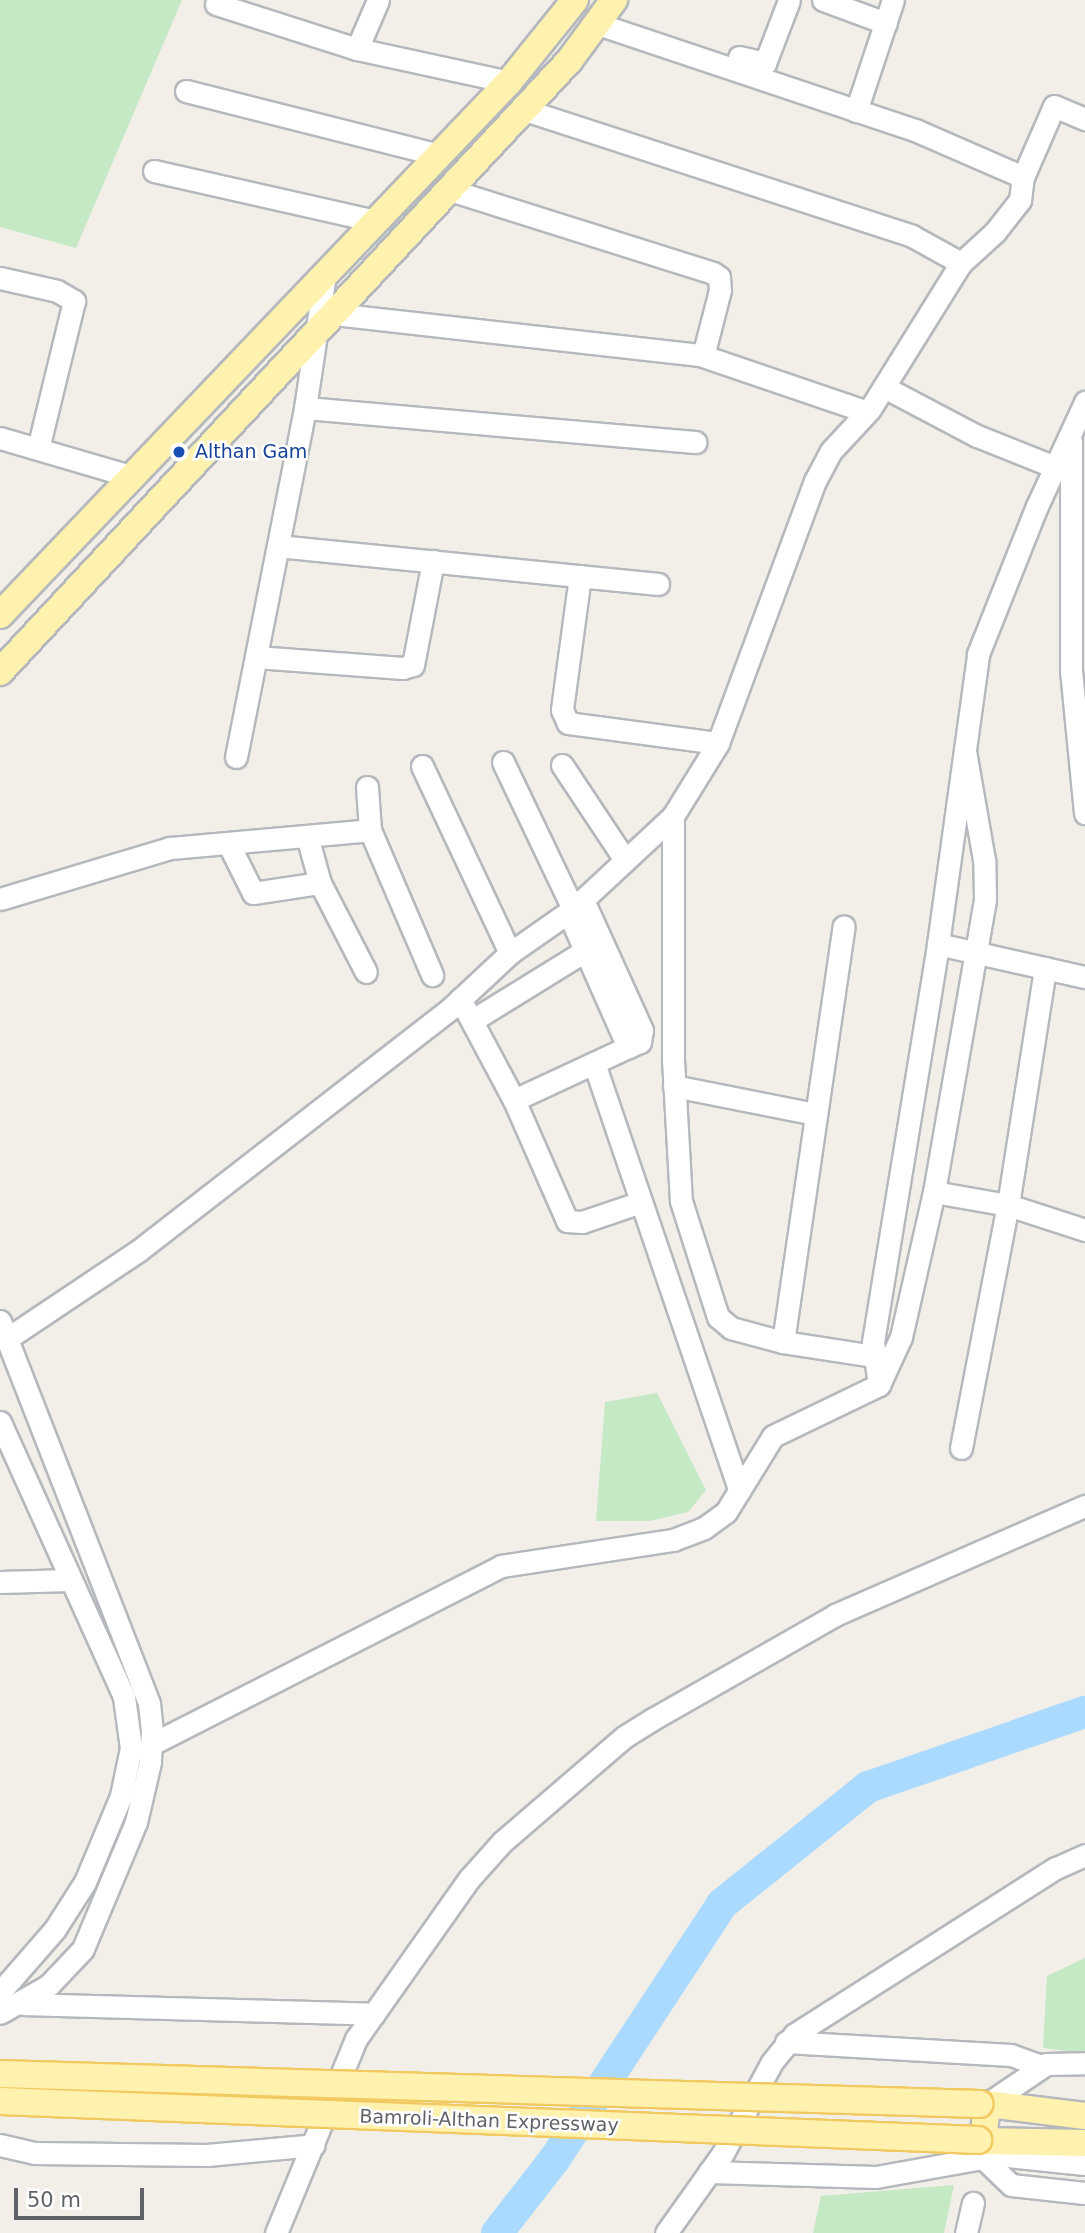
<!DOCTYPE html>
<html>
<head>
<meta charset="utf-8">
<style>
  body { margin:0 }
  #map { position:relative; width:1085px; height:2233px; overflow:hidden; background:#f1efe8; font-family:"DejaVu Sans",sans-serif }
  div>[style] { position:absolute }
  .green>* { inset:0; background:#c5e8c5 }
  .river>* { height:32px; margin:-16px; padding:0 16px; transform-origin:16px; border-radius:16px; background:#aadaff }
  .roads { filter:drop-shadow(2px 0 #b5b8bc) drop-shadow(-2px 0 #b5b8bc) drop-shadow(0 2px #b5b8bc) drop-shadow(0 -2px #b5b8bc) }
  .minor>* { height:21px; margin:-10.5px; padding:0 10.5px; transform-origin:10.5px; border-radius:10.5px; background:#fff }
  .major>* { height:26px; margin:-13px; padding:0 13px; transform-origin:13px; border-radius:13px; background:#fff2af }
  .bridges { filter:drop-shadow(2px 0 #f2c960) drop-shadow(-2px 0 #f2c960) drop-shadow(0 2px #f2c960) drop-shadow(0 -2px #f2c960) }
  .major-bridge>* { height:26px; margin:-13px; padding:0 13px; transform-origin:13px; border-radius:13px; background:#fff2af }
  .dots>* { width:19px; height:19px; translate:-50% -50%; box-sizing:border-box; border:4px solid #fff; border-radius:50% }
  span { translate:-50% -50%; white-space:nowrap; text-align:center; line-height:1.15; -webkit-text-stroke:5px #fff; paint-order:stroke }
  .transit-label { font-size:19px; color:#164399 }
  .left { translate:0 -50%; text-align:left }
  .street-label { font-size:19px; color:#5f6368 }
  .scale { position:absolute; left:14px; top:2188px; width:130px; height:32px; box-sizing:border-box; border:4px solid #5f6368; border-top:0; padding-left:9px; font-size:21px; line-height:24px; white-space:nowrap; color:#5f6368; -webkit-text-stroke:5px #fff; paint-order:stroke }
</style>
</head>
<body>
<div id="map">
  <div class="green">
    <i style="clip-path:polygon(0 0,182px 0,76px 248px,0 227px)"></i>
    <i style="clip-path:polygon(657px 1393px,706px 1490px,688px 1512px,649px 1521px,596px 1521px,605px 1402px)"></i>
    <i style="clip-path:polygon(1085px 1958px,1085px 2053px,1043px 2048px,1047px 1976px)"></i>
    <i style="clip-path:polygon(954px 2185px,944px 2233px,813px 2233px,821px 2196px)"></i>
  </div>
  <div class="river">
    <i style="left:497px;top:2233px;width:93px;rotate:-52deg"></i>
    <i style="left:554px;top:2160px;width:306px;rotate:-56.7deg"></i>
    <i style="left:722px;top:1904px;width:187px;rotate:-38.7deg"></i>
    <i style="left:868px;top:1787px;width:230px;rotate:-19.1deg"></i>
  </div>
  <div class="roads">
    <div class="minor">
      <i style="left:823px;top:0;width:67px;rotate:20.1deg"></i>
      <i style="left:216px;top:4px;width:148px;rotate:17.7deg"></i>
      <i style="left:357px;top:49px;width:156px;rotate:12.2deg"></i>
      <i style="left:598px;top:24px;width:334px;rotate:18.5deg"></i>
      <i style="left:915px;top:130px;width:118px;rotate:23.5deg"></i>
      <i style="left:357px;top:49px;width:53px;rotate:-66.8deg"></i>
      <i style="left:739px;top:57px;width:27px;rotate:13deg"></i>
      <i style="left:765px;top:63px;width:67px;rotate:-69.1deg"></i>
      <i style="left:186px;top:91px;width:261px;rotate:14.2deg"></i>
      <i style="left:525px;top:110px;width:407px;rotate:18deg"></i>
      <i style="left:912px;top:236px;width:56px;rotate:28.9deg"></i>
      <i style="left:856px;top:111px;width:117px;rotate:-71.6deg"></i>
      <i style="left:154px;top:171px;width:227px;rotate:12.7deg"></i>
      <i style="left:450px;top:190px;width:276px;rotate:17.5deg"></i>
      <i style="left:713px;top:273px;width:7px;rotate:34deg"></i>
      <i style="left:719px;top:277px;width:13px;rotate:86deg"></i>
      <i style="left:720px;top:290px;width:68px;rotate:104.4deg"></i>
      <i style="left:0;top:278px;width:58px;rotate:12.8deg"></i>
      <i style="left:57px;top:291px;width:20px;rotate:30deg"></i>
      <i style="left:74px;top:301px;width:152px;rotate:103.7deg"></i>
      <i style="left:334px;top:314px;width:368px;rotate:6.4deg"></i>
      <i style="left:700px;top:355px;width:176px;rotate:18.8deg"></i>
      <i style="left:884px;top:387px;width:105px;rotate:27.8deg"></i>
      <i style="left:977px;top:436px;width:84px;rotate:21.7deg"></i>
      <i style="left:305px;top:408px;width:392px;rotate:5deg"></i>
      <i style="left:0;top:438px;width:135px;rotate:16.3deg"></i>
      <i style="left:1071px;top:441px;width:229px;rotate:90deg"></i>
      <i style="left:1071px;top:670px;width:144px;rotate:84.4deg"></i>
      <i style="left:278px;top:546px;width:382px;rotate:5.7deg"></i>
      <i style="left:580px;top:576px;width:135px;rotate:97.7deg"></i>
      <i style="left:562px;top:710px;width:14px;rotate:65deg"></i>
      <i style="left:568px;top:723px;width:151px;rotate:7.6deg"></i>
      <i style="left:256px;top:657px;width:147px;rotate:4.3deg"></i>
      <i style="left:403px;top:668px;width:10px;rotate:-17deg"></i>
      <i style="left:413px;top:665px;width:106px;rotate:-79.1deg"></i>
      <i style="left:236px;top:757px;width:356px;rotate:-78.8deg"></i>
      <i style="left:305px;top:408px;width:135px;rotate:-81.5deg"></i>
      <i style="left:503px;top:762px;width:163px;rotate:64.5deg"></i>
      <i style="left:562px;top:765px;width:114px;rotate:56.4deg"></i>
      <i style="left:422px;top:766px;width:207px;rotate:64.8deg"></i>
      <i style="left:367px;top:787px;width:43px;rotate:86deg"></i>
      <i style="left:370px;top:830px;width:158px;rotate:66.8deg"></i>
      <i style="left:673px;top:816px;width:243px;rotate:90deg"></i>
      <i style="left:673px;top:1059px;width:142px;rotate:86.8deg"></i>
      <i style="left:681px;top:1201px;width:122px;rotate:72.3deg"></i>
      <i style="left:718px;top:1317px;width:17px;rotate:40deg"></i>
      <i style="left:731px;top:1328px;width:54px;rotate:15.1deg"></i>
      <i style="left:783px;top:1342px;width:91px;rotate:8.8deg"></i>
      <i style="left:307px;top:836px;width:49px;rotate:74.5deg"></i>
      <i style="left:320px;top:883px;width:100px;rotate:62.7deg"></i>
      <i style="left:228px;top:843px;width:56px;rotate:63.4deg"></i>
      <i style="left:253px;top:893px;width:68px;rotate:-8.5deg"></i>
      <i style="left:0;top:899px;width:177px;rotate:-16.7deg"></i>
      <i style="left:170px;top:848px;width:201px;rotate:-5.1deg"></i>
      <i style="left:568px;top:912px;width:148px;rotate:66deg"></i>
      <i style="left:628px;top:1047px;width:13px;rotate:-23deg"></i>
      <i style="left:640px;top:1042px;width:12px;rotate:-81deg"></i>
      <i style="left:642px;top:1030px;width:143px;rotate:-114.4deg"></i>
      <i style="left:938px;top:944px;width:151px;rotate:12.7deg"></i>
      <i style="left:460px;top:999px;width:115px;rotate:61.9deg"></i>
      <i style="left:514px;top:1100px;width:132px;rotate:66.3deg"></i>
      <i style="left:567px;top:1221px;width:15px;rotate:4deg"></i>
      <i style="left:582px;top:1222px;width:62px;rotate:-18.7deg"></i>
      <i style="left:473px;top:1020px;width:145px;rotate:-31.7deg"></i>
      <i style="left:594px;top:1063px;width:451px;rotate:71.2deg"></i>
      <i style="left:674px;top:1086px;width:145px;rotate:11.2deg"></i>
      <i style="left:514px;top:1100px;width:126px;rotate:-24.9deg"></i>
      <i style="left:934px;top:1192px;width:75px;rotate:10deg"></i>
      <i style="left:1008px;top:1205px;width:81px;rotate:18deg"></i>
      <i style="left:0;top:1321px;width:410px;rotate:68.7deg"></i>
      <i style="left:149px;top:1703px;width:28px;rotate:84deg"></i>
      <i style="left:152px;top:1731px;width:31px;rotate:94deg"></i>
      <i style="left:150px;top:1762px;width:62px;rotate:103.1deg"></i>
      <i style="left:136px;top:1822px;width:138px;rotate:112.7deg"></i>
      <i style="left:83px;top:1949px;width:50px;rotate:133.4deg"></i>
      <i style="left:49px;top:1985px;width:56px;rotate:150.3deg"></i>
      <i style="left:8px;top:1338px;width:156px;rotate:-33.8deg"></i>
      <i style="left:138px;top:1251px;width:396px;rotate:-37.8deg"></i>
      <i style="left:451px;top:1008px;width:81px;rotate:-43deg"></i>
      <i style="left:510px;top:953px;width:77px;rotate:-34.9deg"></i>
      <i style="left:573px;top:909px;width:137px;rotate:-42.9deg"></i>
      <i style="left:673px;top:816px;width:86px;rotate:-58.3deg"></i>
      <i style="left:718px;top:743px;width:279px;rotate:-69.7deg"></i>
      <i style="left:815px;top:481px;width:34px;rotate:-62deg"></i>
      <i style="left:831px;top:451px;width:57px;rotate:-47.1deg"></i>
      <i style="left:870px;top:409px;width:172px;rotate:-58.1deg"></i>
      <i style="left:961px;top:263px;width:46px;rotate:-42.4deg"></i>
      <i style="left:995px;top:232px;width:41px;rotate:-52deg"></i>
      <i style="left:1020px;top:200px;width:23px;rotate:-83deg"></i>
      <i style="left:1023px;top:177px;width:77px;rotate:-66.4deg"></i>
      <i style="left:1054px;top:106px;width:34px;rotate:23deg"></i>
      <i style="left:783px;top:1342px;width:420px;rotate:-81.7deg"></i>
      <i style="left:879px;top:1385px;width:43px;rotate:-97.9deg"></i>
      <i style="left:873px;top:1342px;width:403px;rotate:-80.7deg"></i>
      <i style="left:938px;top:944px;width:293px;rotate:-82.1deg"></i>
      <i style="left:978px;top:654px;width:159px;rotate:-68.3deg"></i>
      <i style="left:1037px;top:506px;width:115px;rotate:-65.2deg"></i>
      <i style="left:0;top:1422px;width:302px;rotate:65.7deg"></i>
      <i style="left:124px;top:1697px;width:51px;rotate:82.2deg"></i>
      <i style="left:131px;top:1748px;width:49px;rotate:101.8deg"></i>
      <i style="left:121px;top:1796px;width:93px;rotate:112.7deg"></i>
      <i style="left:85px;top:1882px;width:56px;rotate:122.6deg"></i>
      <i style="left:55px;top:1929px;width:84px;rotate:131.1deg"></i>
      <i style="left:961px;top:1448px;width:248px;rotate:-79.1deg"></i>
      <i style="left:1008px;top:1205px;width:240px;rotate:-81.1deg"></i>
      <i style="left:0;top:1582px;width:71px;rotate:-1.6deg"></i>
      <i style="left:152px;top:1744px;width:392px;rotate:-27deg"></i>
      <i style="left:501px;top:1566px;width:174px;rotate:-8.6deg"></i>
      <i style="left:673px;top:1540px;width:33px;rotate:-21deg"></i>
      <i style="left:704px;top:1528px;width:27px;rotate:-36deg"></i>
      <i style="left:726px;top:1512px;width:89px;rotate:-58.3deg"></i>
      <i style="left:773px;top:1436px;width:118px;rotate:-25.7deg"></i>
      <i style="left:879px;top:1385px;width:53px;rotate:-65.4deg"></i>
      <i style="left:901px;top:1337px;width:149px;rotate:-77.2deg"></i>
      <i style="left:934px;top:1192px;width:297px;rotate:-80.1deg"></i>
      <i style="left:985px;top:899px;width:39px;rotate:-91deg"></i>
      <i style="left:984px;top:860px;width:111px;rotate:-99.9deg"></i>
      <i style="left:23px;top:2004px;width:351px;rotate:1.6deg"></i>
      <i style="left:786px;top:2042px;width:225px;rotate:3.3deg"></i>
      <i style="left:1011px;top:2055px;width:33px;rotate:20deg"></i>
      <i style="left:987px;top:2104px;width:71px;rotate:-34.1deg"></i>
      <i style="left:1046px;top:2064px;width:39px;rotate:-1deg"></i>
      <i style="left:0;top:2145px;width:35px;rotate:13deg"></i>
      <i style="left:34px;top:2153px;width:173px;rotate:0.7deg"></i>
      <i style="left:207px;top:2155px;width:107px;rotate:-5.3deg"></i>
      <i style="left:988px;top:2148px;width:12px;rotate:35deg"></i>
      <i style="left:998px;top:2155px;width:87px;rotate:5.9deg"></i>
      <i style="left:982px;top:2157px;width:40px;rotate:44deg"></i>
      <i style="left:1011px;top:2185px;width:74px;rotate:6.2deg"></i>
      <i style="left:709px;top:2172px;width:167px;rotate:1.7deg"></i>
      <i style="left:876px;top:2177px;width:124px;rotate:-10.2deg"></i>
      <i style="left:276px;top:2233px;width:210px;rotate:-67.6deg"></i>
      <i style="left:356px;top:2039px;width:196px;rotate:-54.8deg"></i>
      <i style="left:469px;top:1879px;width:50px;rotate:-48.3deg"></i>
      <i style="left:502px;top:1842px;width:161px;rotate:-40.7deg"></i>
      <i style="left:624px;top:1737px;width:34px;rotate:-32deg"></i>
      <i style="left:653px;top:1719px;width:210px;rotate:-29.7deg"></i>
      <i style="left:835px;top:1615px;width:273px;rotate:-23.6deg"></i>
      <i style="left:666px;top:2233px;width:98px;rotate:-54.5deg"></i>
      <i style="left:723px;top:2153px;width:103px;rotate:-61.7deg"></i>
      <i style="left:772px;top:2062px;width:36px;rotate:-51deg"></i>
      <i style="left:795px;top:2034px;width:309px;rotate:-32.5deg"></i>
      <i style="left:1056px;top:1868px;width:32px;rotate:-24deg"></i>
      <i style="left:966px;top:2233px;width:31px;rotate:-77deg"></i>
    </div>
    <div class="major">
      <i style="left:0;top:615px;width:737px;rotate:-46.32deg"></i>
      <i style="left:509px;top:82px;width:105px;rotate:-51.2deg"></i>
      <i style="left:0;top:672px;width:835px;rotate:-47.04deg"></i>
      <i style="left:569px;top:61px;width:76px;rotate:-53.6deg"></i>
      <i style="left:1085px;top:2116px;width:99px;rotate:-173deg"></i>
      <i style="left:987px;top:2104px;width:37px;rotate:96deg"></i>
      <i style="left:983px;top:2141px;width:102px;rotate:1.1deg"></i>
    </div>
  </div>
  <div class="bridges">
    <div class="major-bridge">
      <i style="left:0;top:2074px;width:980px;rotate:1.75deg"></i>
      <i style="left:0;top:2101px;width:979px;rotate:2.28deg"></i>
    </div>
  </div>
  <div class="dots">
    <i style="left:179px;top:452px;background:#1a4fb4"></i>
  </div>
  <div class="transit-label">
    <span class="left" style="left:195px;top:452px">Althan Gam</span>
  </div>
  <div class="street-label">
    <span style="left:489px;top:2121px;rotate:2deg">Bamroli-Althan Expressway</span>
  </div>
  <div class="scale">50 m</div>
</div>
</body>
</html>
